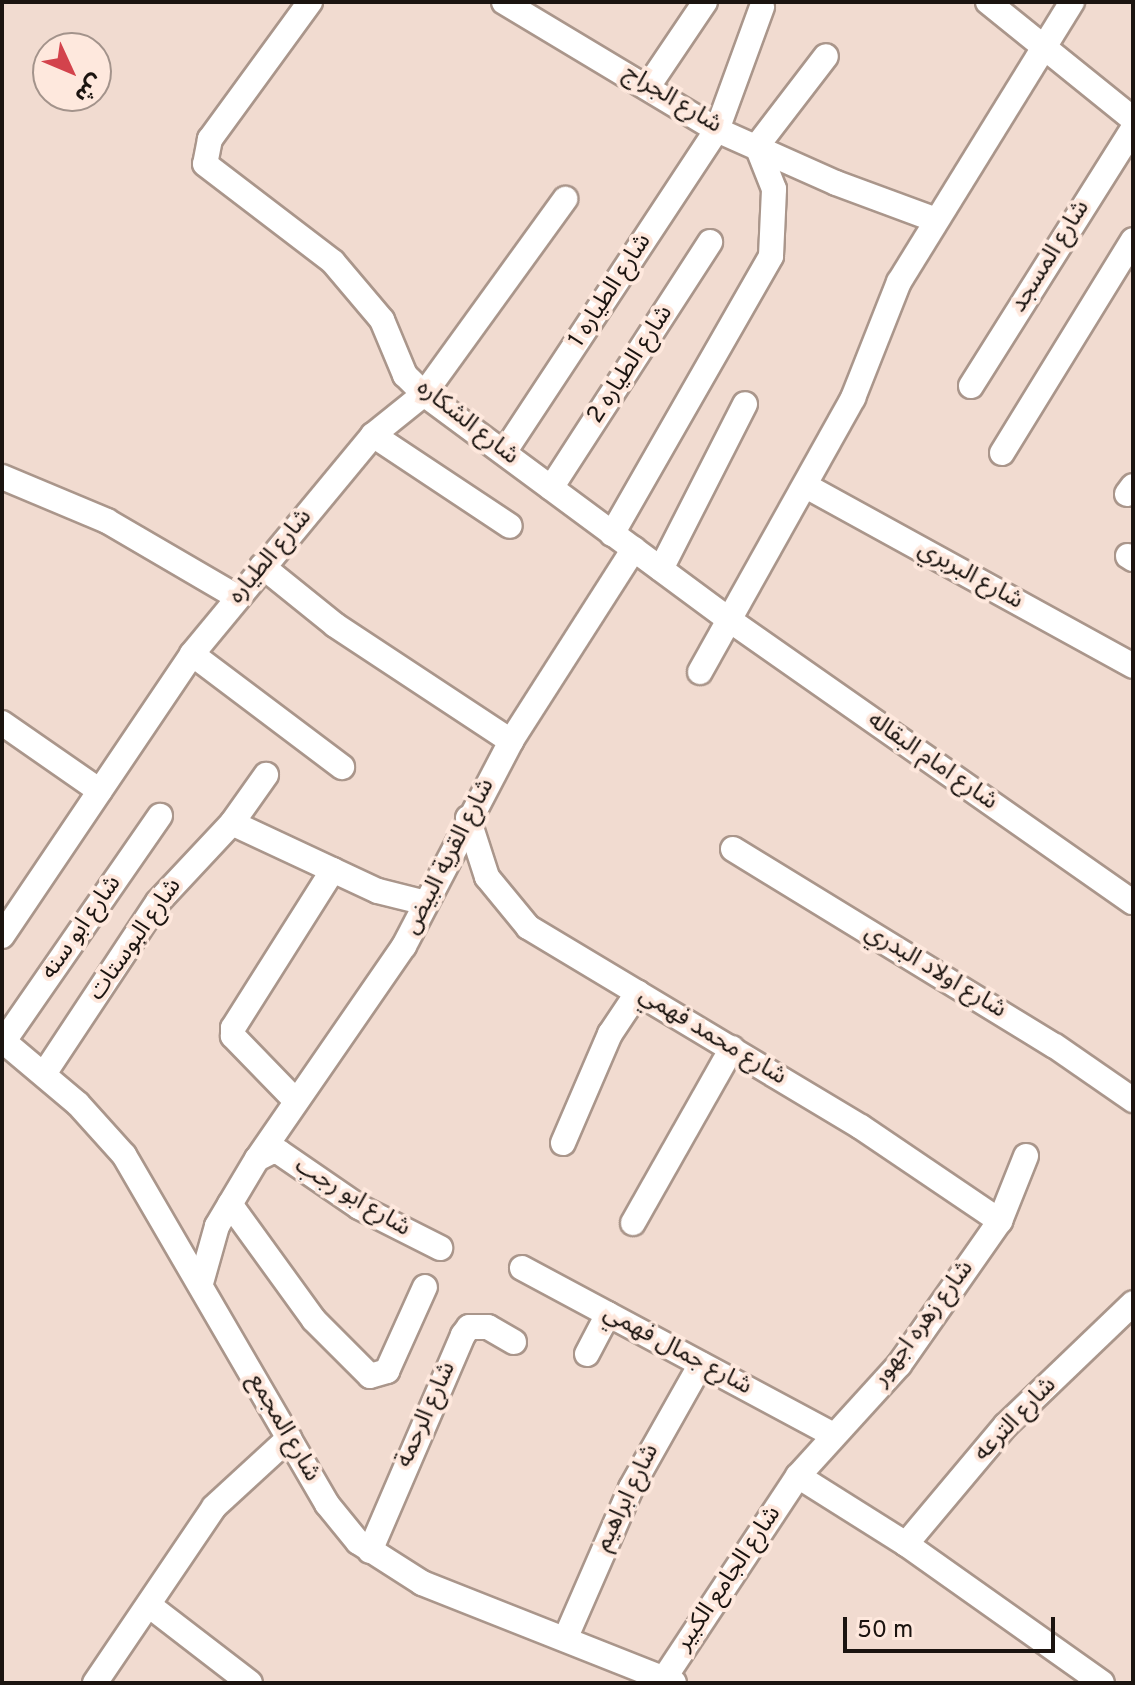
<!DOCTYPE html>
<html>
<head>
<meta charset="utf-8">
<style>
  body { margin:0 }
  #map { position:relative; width:1135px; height:1685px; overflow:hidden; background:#f1dbd0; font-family:Overpass,"Noto Sans Arabic",sans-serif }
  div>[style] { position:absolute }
  .roads { filter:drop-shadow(2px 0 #aa968b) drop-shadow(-2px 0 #aa968b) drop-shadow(0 2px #aa968b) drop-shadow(0 -2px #aa968b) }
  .minor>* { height:24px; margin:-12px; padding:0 12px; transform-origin:12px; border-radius:12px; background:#fff }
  span { translate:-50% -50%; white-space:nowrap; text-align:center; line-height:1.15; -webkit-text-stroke:8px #fee8dd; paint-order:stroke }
  .street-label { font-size:24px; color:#1b1410 }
  .frame { position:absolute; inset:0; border:4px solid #1b1410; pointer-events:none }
  .north { position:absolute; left:32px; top:32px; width:80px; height:80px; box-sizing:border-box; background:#fee8dd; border:2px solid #a3938b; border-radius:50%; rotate:134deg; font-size:22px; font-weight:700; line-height:32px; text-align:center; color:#1b1410 }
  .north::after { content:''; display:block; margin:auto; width:28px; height:36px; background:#d3434c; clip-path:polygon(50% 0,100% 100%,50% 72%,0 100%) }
  .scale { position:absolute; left:843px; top:1617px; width:212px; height:36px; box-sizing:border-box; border:4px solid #1b1410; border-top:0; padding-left:10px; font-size:24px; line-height:28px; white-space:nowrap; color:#1b1410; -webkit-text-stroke:6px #fee8dd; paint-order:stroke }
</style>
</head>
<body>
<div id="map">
  <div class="roads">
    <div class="minor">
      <i style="left:310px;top:2px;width:170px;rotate:126.1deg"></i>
      <i style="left:210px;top:139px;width:25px;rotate:101deg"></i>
      <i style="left:205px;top:164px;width:161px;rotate:37.4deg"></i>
      <i style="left:333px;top:262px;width:76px;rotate:49.8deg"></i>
      <i style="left:382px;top:320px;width:60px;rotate:67.3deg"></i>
      <i style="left:405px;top:375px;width:27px;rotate:45deg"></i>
      <i style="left:424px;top:394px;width:382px;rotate:36.5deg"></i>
      <i style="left:731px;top:621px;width:490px;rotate:35deg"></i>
      <i style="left:504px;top:2px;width:249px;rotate:31deg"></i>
      <i style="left:717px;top:130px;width:130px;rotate:24deg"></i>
      <i style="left:836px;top:183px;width:107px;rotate:20.3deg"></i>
      <i style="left:988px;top:2px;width:186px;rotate:38.9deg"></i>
      <i style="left:649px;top:85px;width:100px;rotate:-56deg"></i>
      <i style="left:971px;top:386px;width:304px;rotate:-57.8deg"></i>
      <i style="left:373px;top:435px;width:164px;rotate:33.6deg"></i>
      <i style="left:505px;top:451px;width:385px;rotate:-56.6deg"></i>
      <i style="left:717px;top:130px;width:131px;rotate:-69.9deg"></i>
      <i style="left:1002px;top:453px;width:250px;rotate:-58.4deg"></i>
      <i style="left:2px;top:477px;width:114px;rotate:22.7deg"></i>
      <i style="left:107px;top:521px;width:151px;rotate:30.3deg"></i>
      <i style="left:806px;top:486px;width:373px;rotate:28.8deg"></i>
      <i style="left:551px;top:488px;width:293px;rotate:-57.1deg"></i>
      <i style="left:1127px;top:494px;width:10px;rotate:-53deg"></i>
      <i style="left:612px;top:534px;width:320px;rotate:-60.2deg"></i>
      <i style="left:771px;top:256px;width:67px;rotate:-87.4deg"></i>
      <i style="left:774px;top:189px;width:46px;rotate:-111.6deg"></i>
      <i style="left:757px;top:146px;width:113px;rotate:-52.5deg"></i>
      <i style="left:1128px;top:556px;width:6px;rotate:31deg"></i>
      <i style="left:262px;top:566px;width:94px;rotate:38.9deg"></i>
      <i style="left:335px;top:625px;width:211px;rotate:33.4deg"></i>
      <i style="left:661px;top:569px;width:185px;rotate:-63deg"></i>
      <i style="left:192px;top:654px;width:188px;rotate:37deg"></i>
      <i style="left:700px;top:672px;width:314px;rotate:-60.8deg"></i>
      <i style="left:853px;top:398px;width:125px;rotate:-68.4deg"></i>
      <i style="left:899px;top:282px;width:329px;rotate:-58.3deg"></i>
      <i style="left:2px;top:723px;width:119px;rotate:34.8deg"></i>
      <i style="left:468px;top:818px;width:62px;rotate:72.1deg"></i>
      <i style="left:487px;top:877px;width:65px;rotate:50.6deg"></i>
      <i style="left:528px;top:927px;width:388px;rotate:31deg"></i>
      <i style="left:861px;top:1127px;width:168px;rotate:34.1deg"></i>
      <i style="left:232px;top:823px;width:161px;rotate:25deg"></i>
      <i style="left:378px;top:891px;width:49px;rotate:14deg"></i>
      <i style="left:733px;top:849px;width:377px;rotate:31.5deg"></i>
      <i style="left:1055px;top:1046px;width:95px;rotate:34.7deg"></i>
      <i style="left:2px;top:936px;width:340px;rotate:-56deg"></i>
      <i style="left:192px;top:654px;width:284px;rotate:-50.4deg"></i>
      <i style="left:373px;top:435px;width:65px;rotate:-38.8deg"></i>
      <i style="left:424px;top:394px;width:241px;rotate:-54.1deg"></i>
      <i style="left:2px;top:1040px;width:99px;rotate:40.1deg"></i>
      <i style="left:78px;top:1104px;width:69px;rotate:48deg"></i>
      <i style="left:124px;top:1155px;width:404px;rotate:59.8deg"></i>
      <i style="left:327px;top:1504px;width:49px;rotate:50.8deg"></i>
      <i style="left:358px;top:1542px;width:76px;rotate:32.6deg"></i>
      <i style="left:422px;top:1583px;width:271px;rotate:21.6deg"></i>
      <i style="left:4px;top:1041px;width:274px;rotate:-55.3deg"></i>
      <i style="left:44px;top:1074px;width:206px;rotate:-56.5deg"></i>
      <i style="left:158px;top:902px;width:108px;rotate:-46.9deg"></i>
      <i style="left:232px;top:823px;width:59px;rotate:-54.7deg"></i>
      <i style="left:294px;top:1099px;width:88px;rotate:-134.1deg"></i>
      <i style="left:233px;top:1036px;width:8px;rotate:-90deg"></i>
      <i style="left:233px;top:1028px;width:187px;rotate:-57.7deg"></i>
      <i style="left:563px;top:1143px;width:119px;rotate:-66.7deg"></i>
      <i style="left:610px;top:1034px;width:50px;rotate:-56.3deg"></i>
      <i style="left:257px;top:1159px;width:259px;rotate:-55.4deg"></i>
      <i style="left:404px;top:946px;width:231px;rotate:-62.4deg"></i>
      <i style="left:511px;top:741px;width:228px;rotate:-57.4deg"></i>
      <i style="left:230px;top:1204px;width:143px;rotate:54.1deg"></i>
      <i style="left:314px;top:1320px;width:79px;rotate:45deg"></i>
      <i style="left:370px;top:1376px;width:18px;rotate:-16deg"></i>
      <i style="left:387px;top:1371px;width:92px;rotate:-65.7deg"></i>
      <i style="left:633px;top:1223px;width:201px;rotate:-60.5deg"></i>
      <i style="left:522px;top:1268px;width:352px;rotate:28.2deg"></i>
      <i style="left:201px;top:1283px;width:59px;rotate:-74.3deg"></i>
      <i style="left:217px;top:1226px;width:78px;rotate:-59.2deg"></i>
      <i style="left:257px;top:1159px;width:16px;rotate:-27deg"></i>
      <i style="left:271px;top:1152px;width:8px"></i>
      <i style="left:279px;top:1152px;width:97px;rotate:34.5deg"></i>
      <i style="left:359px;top:1207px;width:91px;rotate:26.8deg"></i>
      <i style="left:587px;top:1354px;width:45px;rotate:-62.3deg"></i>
      <i style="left:798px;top:1476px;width:128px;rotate:32.2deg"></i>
      <i style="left:906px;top:1544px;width:240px;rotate:35.3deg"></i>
      <i style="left:906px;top:1544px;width:155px;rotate:-50deg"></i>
      <i style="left:1006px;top:1425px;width:176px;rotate:-43.8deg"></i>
      <i style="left:370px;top:1551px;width:235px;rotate:-66.7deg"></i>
      <i style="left:463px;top:1335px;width:10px;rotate:-53deg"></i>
      <i style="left:469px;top:1327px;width:19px"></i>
      <i style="left:488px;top:1327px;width:30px;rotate:30deg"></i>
      <i style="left:150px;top:1606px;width:126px;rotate:37.6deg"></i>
      <i style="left:566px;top:1637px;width:163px;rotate:-66.4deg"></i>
      <i style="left:631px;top:1488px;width:142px;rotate:-60.6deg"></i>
      <i style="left:95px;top:1683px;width:212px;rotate:-55.9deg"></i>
      <i style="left:214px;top:1507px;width:102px;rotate:-42.6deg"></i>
      <i style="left:661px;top:1683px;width:248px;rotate:-56.5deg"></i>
      <i style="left:798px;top:1476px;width:150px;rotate:-47.7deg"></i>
      <i style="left:899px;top:1365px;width:176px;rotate:-55deg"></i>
      <i style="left:1000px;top:1221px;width:70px;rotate:-68.2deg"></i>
    </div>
  </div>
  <div class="street-label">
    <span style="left:672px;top:100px;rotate:31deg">شارع الجراج</span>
    <span style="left:1051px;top:257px;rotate:-58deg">شارع المسجد</span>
    <span style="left:611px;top:291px;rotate:-57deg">شارع الطياره 1</span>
    <span style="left:631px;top:365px;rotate:-57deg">شارع الطياره 2</span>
    <span style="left:467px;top:423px;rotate:38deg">شارع الشكاره</span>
    <span style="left:271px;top:557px;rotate:-50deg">شارع الطياره</span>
    <span style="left:970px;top:576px;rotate:29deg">شارع البربري</span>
    <span style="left:932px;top:762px;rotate:35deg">شارع امام البقاله</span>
    <span style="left:450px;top:857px;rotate:-63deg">شارع القرية البيض</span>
    <span style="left:82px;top:928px;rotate:-55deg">شارع ابو سنه</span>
    <span style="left:136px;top:940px;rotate:-55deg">شارع البوستات</span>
    <span style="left:935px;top:972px;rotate:31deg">شارع اولاد البدري</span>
    <span style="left:712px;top:1037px;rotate:31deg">شارع محمد فهمي</span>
    <span style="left:352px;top:1198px;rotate:31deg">شارع ابو رجب</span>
    <span style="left:924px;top:1324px;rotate:-53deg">شارع زهره اجهور</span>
    <span style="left:677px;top:1351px;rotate:28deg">شارع جمال فهمي</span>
    <span style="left:427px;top:1415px;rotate:-66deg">شارع الرحمة</span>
    <span style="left:1016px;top:1420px;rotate:-46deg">شارع الترعه</span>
    <span style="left:283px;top:1428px;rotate:60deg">شارع المجمع</span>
    <span style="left:628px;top:1498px;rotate:-64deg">شارع ابراهيم</span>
    <span style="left:729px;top:1579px;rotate:-56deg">شارع الجامع الكبير</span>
  </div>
  <div class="frame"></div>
  <div class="north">ش</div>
  <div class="scale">50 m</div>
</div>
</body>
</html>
